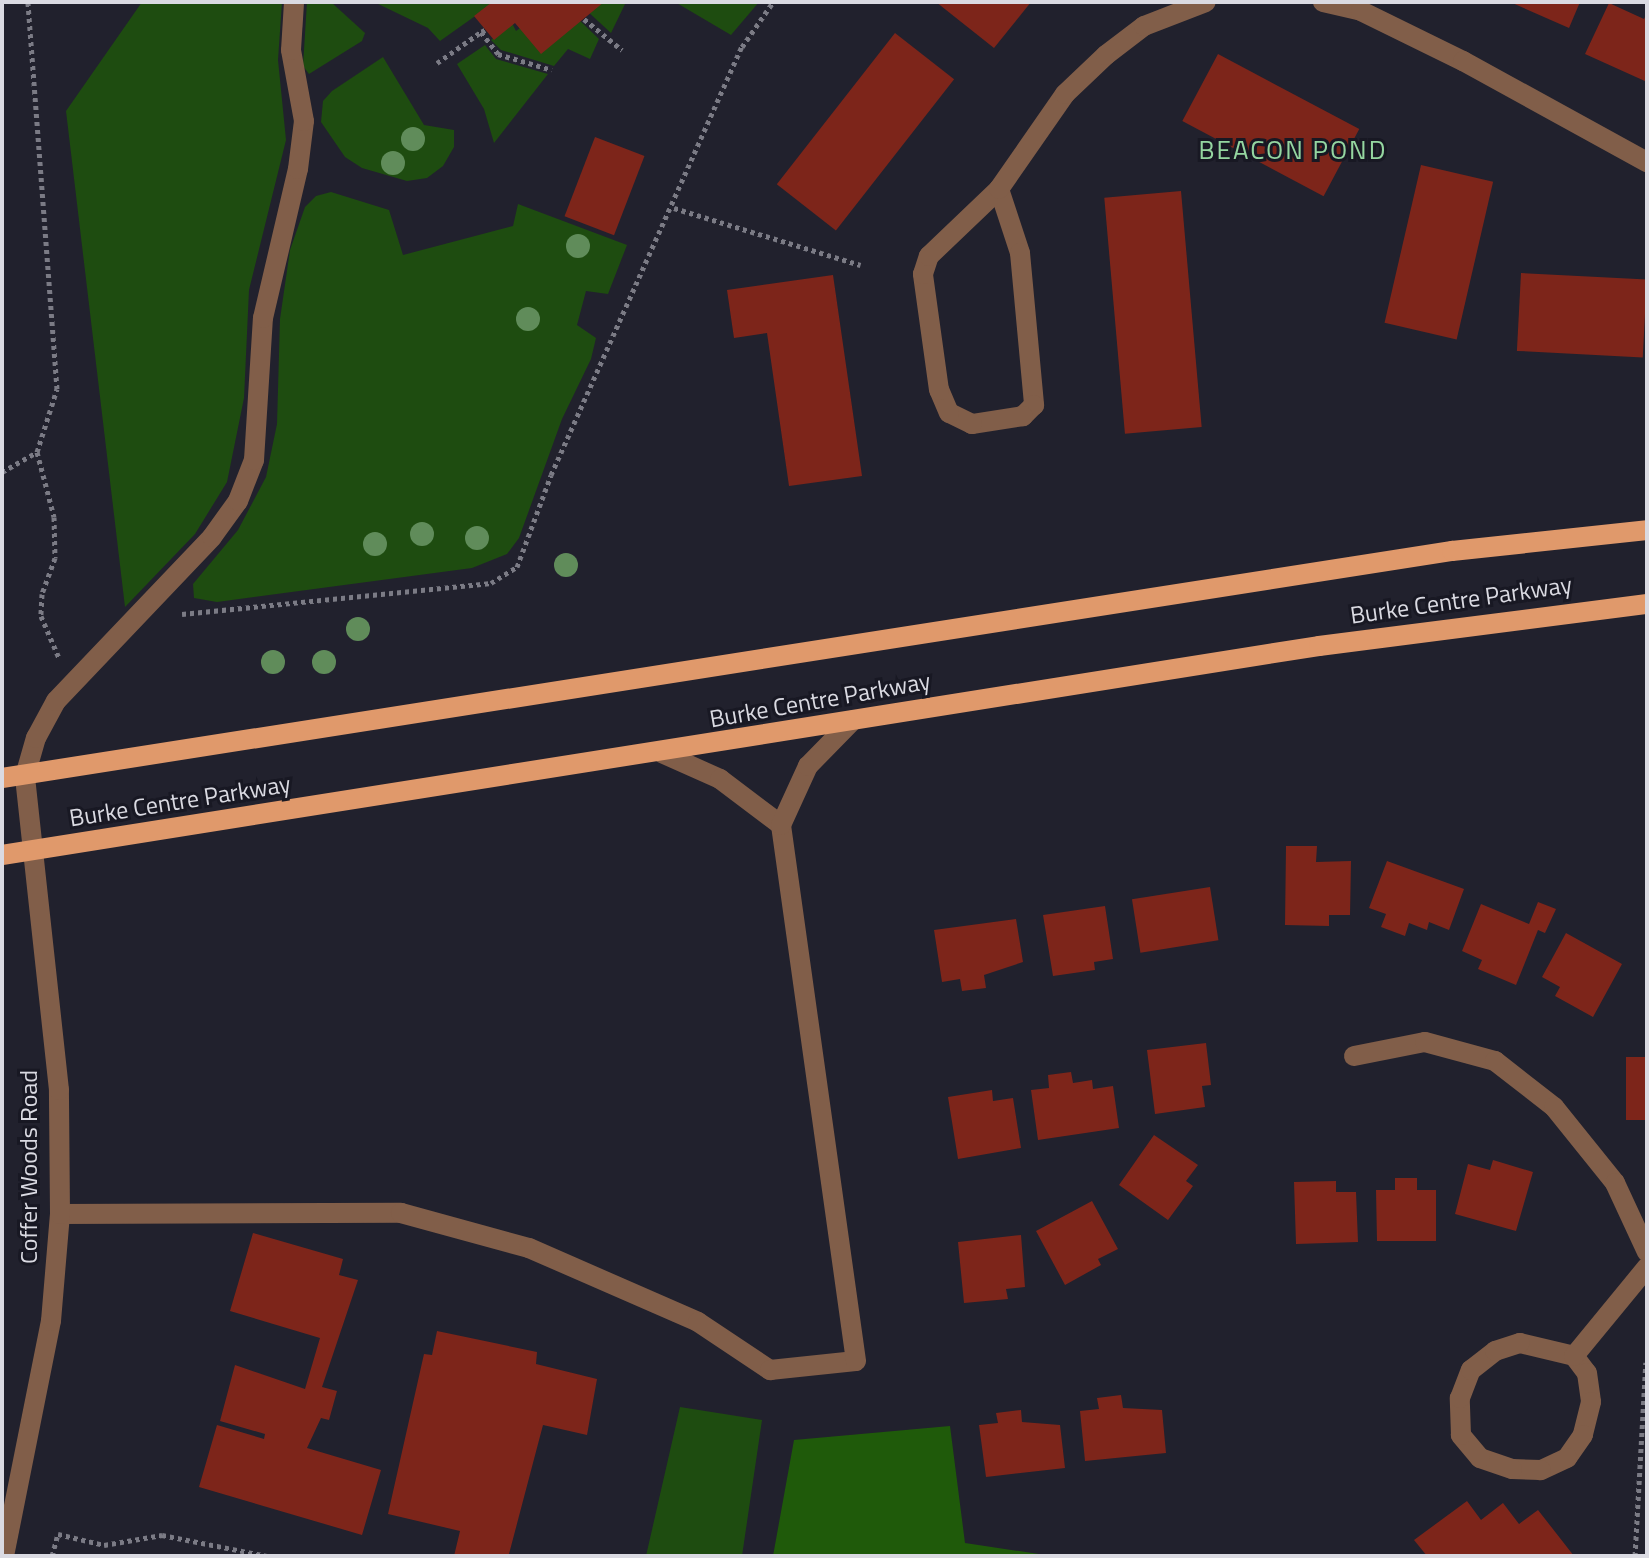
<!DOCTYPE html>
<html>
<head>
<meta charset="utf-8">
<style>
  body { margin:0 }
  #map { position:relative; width:1649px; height:1558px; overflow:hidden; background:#21212d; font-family:"Titillium Web",sans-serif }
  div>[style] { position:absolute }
  .green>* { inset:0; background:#1e4c10 }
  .forest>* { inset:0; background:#1f5a0a }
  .building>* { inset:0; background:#7d251a; transform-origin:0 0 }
  .path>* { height:5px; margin-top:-2.5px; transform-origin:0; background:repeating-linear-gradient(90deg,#7b7b85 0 4px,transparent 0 8px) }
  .minor>* { height:20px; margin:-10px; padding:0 10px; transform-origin:10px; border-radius:10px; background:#815e49 }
  .major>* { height:20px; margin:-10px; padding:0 10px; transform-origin:10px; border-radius:10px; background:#e0996b }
  .trees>* { width:24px; height:24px; margin:-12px; border-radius:50%; background:#608c5a }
  span { translate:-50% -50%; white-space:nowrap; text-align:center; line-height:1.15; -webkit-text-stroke:6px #181823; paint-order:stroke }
  .street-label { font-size:24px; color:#dadae2 }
  .neighbourhood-label { font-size:26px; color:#95d6a0; letter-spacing:2px }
  .frame { position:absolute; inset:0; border:4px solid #dadae2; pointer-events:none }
</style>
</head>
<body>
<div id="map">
  <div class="green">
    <i style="clip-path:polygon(142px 2px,282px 2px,278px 60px,286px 140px,249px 290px,244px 398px,227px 482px,195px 534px,125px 607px,66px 111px)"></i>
    <i style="clip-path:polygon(307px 2px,331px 2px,365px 33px,362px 41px,309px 74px,303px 66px)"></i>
    <i style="clip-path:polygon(374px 2px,495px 2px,440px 41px,428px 28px)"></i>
    <i style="clip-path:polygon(592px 2px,626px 2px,611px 33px,586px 10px)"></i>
    <i style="clip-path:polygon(675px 2px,759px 2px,731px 35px)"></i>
    <i style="clip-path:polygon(576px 17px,599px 39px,590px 59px,568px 49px,554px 66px,501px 50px,491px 40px,512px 23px,516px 31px,524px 25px)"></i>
    <i style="clip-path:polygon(485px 45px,496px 59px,548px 74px,494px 143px,484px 109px,457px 64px)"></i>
    <i style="clip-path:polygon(383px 57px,424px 125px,454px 130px,454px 147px,443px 166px,427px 178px,407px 181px,362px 168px,345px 157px,321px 122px,323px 101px,332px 91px)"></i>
    <i style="clip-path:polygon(331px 192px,389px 210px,403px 255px,513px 226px,518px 204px,627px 245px,608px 294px,586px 291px,577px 325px,596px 338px,591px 359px,562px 419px,519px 538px,507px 554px,472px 568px,217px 602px,194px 598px,193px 584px,238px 530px,266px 477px,277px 424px,280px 319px,290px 250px,305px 207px,316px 196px)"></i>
    <i style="clip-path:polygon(680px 1407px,762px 1420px,742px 1556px,646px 1556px)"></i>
  </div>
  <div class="forest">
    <i style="clip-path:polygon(950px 1426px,965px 1543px,1052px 1556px,773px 1556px,794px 1440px)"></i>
  </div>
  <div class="building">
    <i style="clip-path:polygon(492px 2px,604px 2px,541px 54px,515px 23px,494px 40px,474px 16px)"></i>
    <i style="clip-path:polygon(936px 2px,1031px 2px,994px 48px)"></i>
    <i style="clip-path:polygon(1510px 2px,1580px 2px,1569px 28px)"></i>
    <i style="clip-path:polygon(1609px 3px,1644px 19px,1647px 13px,1647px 82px,1585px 54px)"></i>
    <i style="left:895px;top:33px;width:75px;height:192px;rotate:38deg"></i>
    <i style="left:1218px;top:54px;width:160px;height:76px;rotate:28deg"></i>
    <i style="left:595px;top:137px;width:53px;height:85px;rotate:21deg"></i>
    <i style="left:1421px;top:165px;width:74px;height:162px;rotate:13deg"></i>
    <i style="left:1181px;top:191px;width:237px;height:77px;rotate:85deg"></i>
    <i style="left:1521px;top:273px;width:126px;height:78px;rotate:3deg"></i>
    <i style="clip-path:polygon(833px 275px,862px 476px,789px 486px,767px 333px,734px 338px,727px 290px)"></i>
    <i style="clip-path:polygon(1286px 846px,1317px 846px,1316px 862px,1351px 861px,1350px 915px,1329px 915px,1329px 926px,1285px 925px)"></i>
    <i style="clip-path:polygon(1387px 861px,1464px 889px,1449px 930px,1429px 922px,1427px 930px,1409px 923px,1405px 936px,1381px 927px,1386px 914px,1369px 908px)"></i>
    <i style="left:1210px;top:887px;width:54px;height:79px;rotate:81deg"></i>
    <i style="clip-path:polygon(1538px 902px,1556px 909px,1545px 933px,1538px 930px,1516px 985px,1478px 969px,1482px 960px,1462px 951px,1481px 904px,1529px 924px)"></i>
    <i style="clip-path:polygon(1105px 906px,1113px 959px,1094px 962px,1095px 970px,1053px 976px,1043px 915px)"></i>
    <i style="clip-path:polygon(1016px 919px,1023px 962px,984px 975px,986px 988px,962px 991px,960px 979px,942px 982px,934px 930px)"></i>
    <i style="clip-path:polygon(1566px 933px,1622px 964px,1593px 1017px,1555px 996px,1560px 987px,1542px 977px)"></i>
    <i style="clip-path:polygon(1206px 1043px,1211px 1085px,1202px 1086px,1205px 1107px,1155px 1114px,1147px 1050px)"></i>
    <i style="left:1626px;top:1057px;width:21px;height:63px"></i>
    <i style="clip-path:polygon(1071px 1072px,1073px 1083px,1092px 1080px,1093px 1089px,1113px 1086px,1119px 1128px,1038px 1140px,1031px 1090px,1049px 1088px,1048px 1075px)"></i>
    <i style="clip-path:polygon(992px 1090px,993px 1101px,1013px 1098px,1021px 1148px,958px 1159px,948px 1097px)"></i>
    <i style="clip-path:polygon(1154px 1135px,1198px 1165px,1186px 1181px,1193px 1186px,1168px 1220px,1119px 1185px)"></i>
    <i style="clip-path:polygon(1493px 1160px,1533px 1172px,1516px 1231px,1455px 1214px,1468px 1164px,1490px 1170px)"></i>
    <i style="clip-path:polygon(1395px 1178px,1417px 1178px,1417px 1190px,1436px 1190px,1436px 1241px,1377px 1241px,1376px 1190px,1395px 1190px)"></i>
    <i style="clip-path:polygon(1336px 1181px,1336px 1192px,1356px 1192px,1358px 1242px,1296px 1244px,1294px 1182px)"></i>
    <i style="clip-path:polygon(1092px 1201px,1118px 1249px,1098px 1259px,1101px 1265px,1065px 1285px,1036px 1231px)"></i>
    <i style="clip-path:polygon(253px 1233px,343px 1259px,339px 1275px,358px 1280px,322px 1387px,337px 1391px,329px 1420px,321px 1418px,307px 1448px,381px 1470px,362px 1535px,199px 1487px,217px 1425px,264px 1439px,265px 1434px,220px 1421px,235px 1365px,305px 1389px,320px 1338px,230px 1311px)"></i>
    <i style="clip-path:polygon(1021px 1235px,1025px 1287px,1006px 1289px,1008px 1299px,964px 1303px,958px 1242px)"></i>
    <i style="clip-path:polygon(437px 1331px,537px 1352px,536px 1364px,597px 1379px,587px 1435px,543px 1425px,509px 1554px,454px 1556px,460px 1531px,388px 1514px,424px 1354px,432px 1355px)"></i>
    <i style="clip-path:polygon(1121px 1395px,1123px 1408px,1162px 1410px,1166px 1453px,1085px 1461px,1080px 1411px,1099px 1409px,1097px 1398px)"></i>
    <i style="clip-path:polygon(1021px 1410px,1022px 1422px,1060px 1425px,1065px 1468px,986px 1477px,979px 1425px,998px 1423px,996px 1413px)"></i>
    <i style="clip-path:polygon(1467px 1501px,1481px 1520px,1503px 1503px,1519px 1524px,1538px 1510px,1574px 1556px,1427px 1556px,1414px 1540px)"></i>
  </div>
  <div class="path">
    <i style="left:584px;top:19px;width:49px;rotate:39.2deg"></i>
    <i style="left:485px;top:30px;width:4px;rotate:153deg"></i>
    <i style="left:481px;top:32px;width:28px;rotate:52deg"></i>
    <i style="left:498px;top:54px;width:56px;rotate:16.5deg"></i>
    <i style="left:437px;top:63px;width:54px;rotate:-35.2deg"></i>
    <i style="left:674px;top:208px;width:195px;rotate:17deg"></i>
    <i style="left:37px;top:452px;width:67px;rotate:75.3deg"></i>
    <i style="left:54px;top:517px;width:41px;rotate:88.6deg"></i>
    <i style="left:55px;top:558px;width:38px;rotate:110deg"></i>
    <i style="left:42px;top:594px;width:22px;rotate:93deg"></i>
    <i style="left:41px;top:616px;width:46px;rotate:66.8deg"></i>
    <i style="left:2px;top:472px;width:40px;rotate:-29.7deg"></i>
    <i style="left:37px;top:452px;width:66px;rotate:-72.4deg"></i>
    <i style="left:57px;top:389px;width:388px;rotate:-94.3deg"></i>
    <i style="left:182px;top:614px;width:311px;rotate:-5.7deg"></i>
    <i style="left:491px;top:583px;width:31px;rotate:-32deg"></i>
    <i style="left:517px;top:567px;width:98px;rotate:-69.7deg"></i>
    <i style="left:551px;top:475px;width:469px;rotate:-66deg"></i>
    <i style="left:742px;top:47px;width:55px;rotate:-55.4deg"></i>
    <i style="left:52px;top:1556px;width:23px;rotate:-75deg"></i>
    <i style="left:58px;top:1534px;width:47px;rotate:13.4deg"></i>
    <i style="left:104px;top:1545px;width:59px;rotate:-9.8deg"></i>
    <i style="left:162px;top:1535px;width:107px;rotate:11.3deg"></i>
    <i style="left:1635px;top:1556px;width:194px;rotate:-86.8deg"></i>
  </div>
  <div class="minor">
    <i style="left:1323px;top:2px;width:39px;rotate:13deg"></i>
    <i style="left:1361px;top:11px;width:114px;rotate:26.1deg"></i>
    <i style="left:1463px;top:61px;width:210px;rotate:28.8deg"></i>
    <i style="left:999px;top:189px;width:67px;rotate:71.8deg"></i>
    <i style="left:1020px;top:253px;width:153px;rotate:84.7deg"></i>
    <i style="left:1034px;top:405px;width:16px;rotate:135deg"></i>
    <i style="left:1023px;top:416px;width:52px;rotate:171.1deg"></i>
    <i style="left:972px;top:424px;width:25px;rotate:-154deg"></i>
    <i style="left:949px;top:413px;width:25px;rotate:-113deg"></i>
    <i style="left:939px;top:390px;width:117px;rotate:-97.9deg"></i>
    <i style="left:923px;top:274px;width:19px;rotate:-72deg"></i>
    <i style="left:929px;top:256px;width:97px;rotate:-43.7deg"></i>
    <i style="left:999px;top:189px;width:116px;rotate:-55.2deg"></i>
    <i style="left:1065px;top:94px;width:57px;rotate:-43.6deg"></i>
    <i style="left:1106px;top:55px;width:48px;rotate:-37.3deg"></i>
    <i style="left:1144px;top:26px;width:66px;rotate:-21.2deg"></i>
    <i style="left:662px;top:753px;width:64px;rotate:24.1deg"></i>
    <i style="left:720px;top:779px;width:76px;rotate:37deg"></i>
    <i style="left:1354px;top:1056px;width:72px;rotate:-11.2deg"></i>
    <i style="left:1425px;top:1042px;width:73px;rotate:15.2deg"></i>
    <i style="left:1495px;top:1061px;width:75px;rotate:37.9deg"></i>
    <i style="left:1554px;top:1107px;width:97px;rotate:51.2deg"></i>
    <i style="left:1615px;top:1183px;width:76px;rotate:65.1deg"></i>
    <i style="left:60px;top:1214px;width:341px;rotate:-0.2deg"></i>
    <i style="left:401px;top:1213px;width:133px;rotate:15.3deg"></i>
    <i style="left:529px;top:1248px;width:184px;rotate:23.6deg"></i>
    <i style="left:698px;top:1322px;width:87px;rotate:33.7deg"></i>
    <i style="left:770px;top:1370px;width:86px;rotate:-6deg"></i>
    <i style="left:856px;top:1361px;width:541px;rotate:-97.97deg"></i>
    <i style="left:781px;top:825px;width:65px;rotate:-65.4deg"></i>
    <i style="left:808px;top:766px;width:64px;rotate:-45.6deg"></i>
    <i style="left:1520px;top:1343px;width:56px;rotate:13.5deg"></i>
    <i style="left:1574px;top:1356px;width:21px;rotate:53deg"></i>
    <i style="left:1587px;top:1373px;width:29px;rotate:82deg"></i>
    <i style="left:1591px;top:1402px;width:34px;rotate:104deg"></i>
    <i style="left:1583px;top:1435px;width:28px;rotate:125deg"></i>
    <i style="left:1567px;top:1458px;width:29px;rotate:155deg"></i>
    <i style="left:1541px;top:1470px;width:29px;rotate:-178deg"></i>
    <i style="left:1512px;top:1469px;width:34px;rotate:-161deg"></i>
    <i style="left:1480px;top:1458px;width:30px;rotate:-130deg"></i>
    <i style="left:1461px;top:1435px;width:37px;rotate:-92deg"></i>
    <i style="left:1460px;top:1398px;width:30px;rotate:-69deg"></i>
    <i style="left:1471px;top:1370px;width:31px;rotate:-38deg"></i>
    <i style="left:1495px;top:1351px;width:26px;rotate:-18deg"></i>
    <i style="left:1574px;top:1356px;width:115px;rotate:-50.6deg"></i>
    <i style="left:4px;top:1556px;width:240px;rotate:-78.7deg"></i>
    <i style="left:51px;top:1321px;width:107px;rotate:-85.2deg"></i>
    <i style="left:60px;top:1214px;width:124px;rotate:-90.5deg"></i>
    <i style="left:59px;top:1090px;width:316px;rotate:-96.2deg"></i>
    <i style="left:25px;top:776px;width:40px;rotate:-74deg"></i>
    <i style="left:36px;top:738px;width:42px;rotate:-61.6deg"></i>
    <i style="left:56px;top:701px;width:226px;rotate:-46.4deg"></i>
    <i style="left:212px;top:537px;width:44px;rotate:-54.2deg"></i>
    <i style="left:238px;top:501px;width:44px;rotate:-68.7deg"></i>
    <i style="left:254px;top:460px;width:142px;rotate:-86.4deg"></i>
    <i style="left:263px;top:318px;width:153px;rotate:-76.8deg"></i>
    <i style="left:298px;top:169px;width:48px;rotate:-82.9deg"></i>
    <i style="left:304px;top:121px;width:72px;rotate:-100.4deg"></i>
    <i style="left:291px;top:50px;width:48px;rotate:-86.4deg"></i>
  </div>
  <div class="major">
    <i style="left:2px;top:778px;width:1468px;rotate:-8.9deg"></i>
    <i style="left:1452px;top:551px;width:196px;rotate:-6.1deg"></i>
    <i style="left:2px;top:855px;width:1333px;rotate:-9.02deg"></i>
    <i style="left:1319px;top:646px;width:331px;rotate:-7.3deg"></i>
  </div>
  <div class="trees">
    <i style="left:413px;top:139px"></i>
    <i style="left:393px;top:163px"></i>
    <i style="left:578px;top:246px"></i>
    <i style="left:528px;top:319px"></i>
    <i style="left:422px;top:534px"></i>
    <i style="left:477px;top:538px"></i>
    <i style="left:375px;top:544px"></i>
    <i style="left:566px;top:565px"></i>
    <i style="left:358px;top:629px"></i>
    <i style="left:273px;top:662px"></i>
    <i style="left:324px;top:662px"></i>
  </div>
  <div class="street-label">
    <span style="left:1461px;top:600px;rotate:-8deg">Burke Centre Parkway</span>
    <span style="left:820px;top:700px;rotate:-10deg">Burke Centre Parkway</span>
    <span style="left:180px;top:801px;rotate:-9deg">Burke Centre Parkway</span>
    <span style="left:29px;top:1167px;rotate:-90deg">Coffer Woods Road</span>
  </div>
  <div class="neighbourhood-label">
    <span style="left:1293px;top:150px">BEACON POND</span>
  </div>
  <div class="frame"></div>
</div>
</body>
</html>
